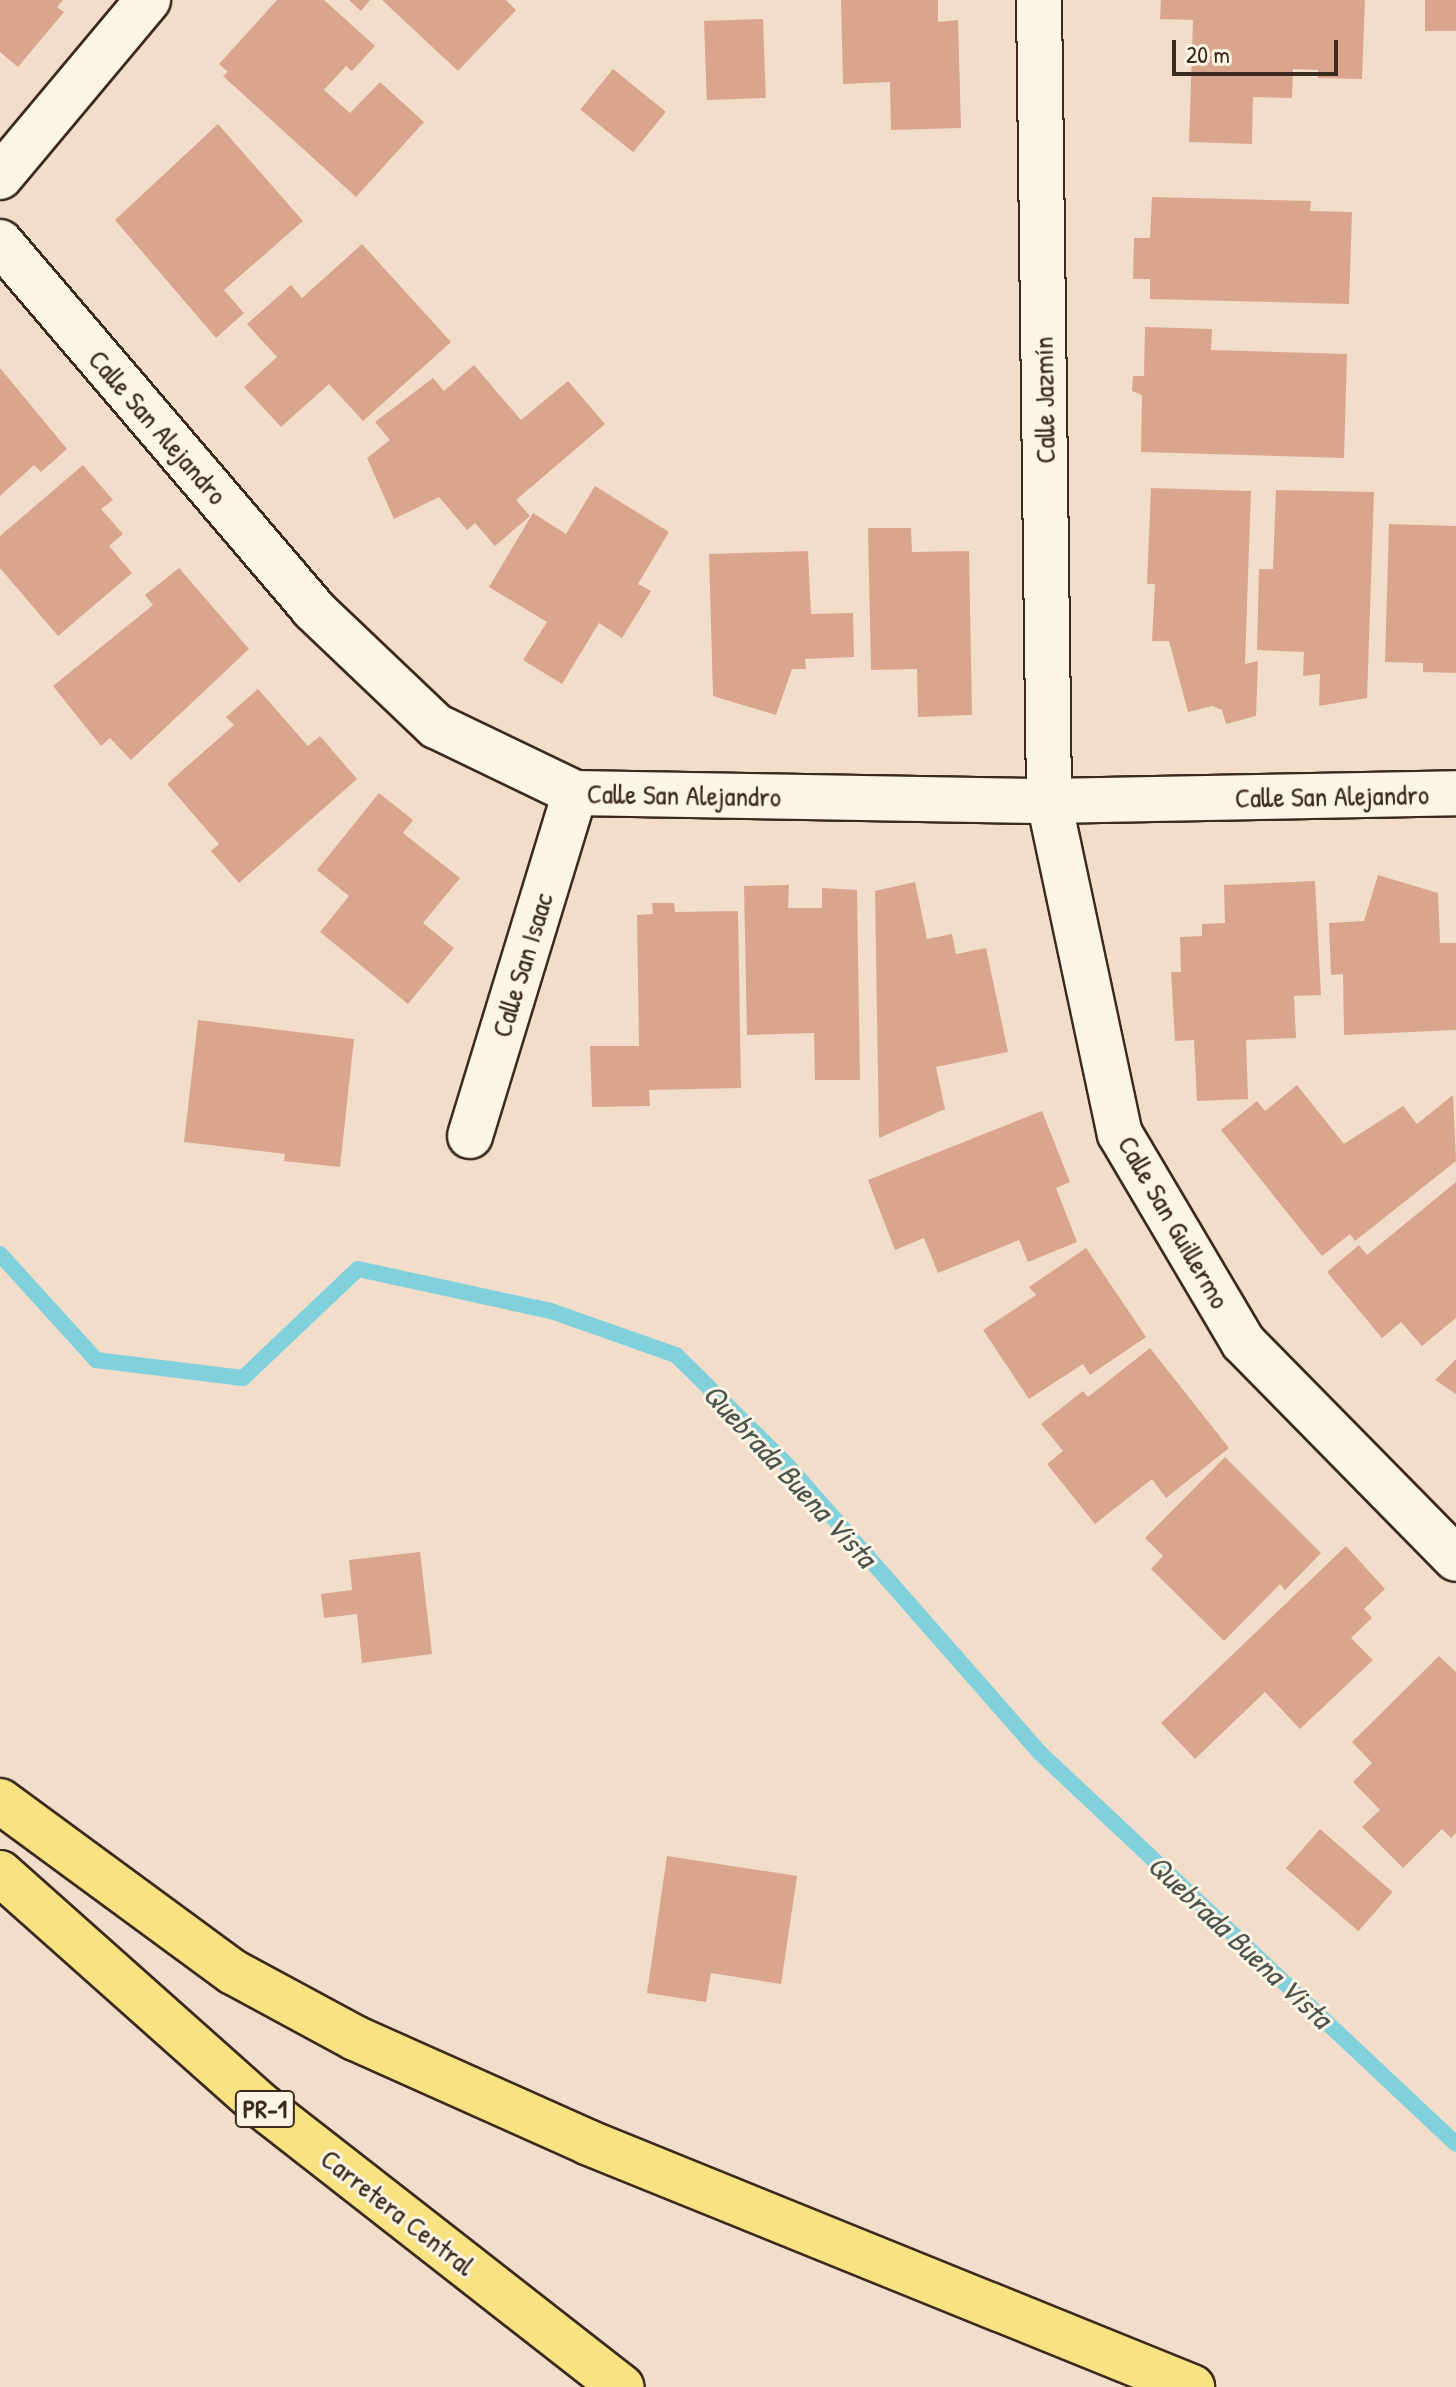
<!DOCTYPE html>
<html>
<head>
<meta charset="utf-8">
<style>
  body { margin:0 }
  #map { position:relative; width:1456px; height:2387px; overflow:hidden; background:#f2ddcb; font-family:"Patrick Hand",sans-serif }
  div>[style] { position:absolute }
  .stream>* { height:16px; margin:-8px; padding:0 8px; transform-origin:8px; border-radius:8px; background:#81d1dc }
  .building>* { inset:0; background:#d9a68d; transform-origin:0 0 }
  .roads { filter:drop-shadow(2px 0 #3b2a1e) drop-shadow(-2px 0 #3b2a1e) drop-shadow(0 2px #3b2a1e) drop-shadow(0 -2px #3b2a1e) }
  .minor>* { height:44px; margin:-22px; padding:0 22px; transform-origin:22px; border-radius:22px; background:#fcf5e5 }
  .motorway>* { height:44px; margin:-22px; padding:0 22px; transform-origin:22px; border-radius:22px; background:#f8e281 }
  span { translate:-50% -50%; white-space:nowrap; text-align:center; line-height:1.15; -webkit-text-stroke:6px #fcf5e5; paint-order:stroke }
  .shield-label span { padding:2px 6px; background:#fcf5e5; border:2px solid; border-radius:6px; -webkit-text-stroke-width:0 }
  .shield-label { font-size:26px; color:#3b2a1e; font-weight:700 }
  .street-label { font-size:28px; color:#3b2a1e }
  .water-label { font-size:30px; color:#4c544e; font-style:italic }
  .scale { position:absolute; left:1172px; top:40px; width:166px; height:36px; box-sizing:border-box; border:4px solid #3b2a1e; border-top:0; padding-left:10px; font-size:24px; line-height:28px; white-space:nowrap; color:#3b2a1e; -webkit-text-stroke:6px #fcf5e5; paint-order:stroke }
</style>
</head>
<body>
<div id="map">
  <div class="stream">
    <i style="left:0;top:1254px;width:143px;rotate:47.8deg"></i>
    <i style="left:96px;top:1360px;width:148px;rotate:7deg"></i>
    <i style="left:243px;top:1378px;width:158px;rotate:-43.5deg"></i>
    <i style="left:358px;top:1269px;width:198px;rotate:12.3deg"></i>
    <i style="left:551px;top:1311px;width:133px;rotate:19.4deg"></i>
    <i style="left:676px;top:1355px;width:158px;rotate:44.7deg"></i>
    <i style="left:788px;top:1466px;width:381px;rotate:48.7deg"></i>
    <i style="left:1039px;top:1752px;width:572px;rotate:43.23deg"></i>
  </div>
  <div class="building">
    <i style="clip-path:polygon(0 0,63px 0,57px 7px,64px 12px,18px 67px,0 52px)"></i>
    <i style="clip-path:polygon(277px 0,324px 0,375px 46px,352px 71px,346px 66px,324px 90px,350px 113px,380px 82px,424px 122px,356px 197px,223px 76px,228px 72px,219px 64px)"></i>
    <i style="clip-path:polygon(349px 0,370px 0,361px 11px)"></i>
    <i style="clip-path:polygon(382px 0,506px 0,516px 10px,458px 71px)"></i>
    <i style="clip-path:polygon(841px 0,938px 0,938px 22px,958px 20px,961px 128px,891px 130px,890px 82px,843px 84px)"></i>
    <i style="clip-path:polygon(1161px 0,1365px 0,1362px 79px,1318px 78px,1318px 70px,1293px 69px,1292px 98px,1253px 97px,1252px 144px,1189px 142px,1193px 20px,1160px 19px)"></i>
    <i style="left:1425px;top:0;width:31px;height:31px"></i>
    <i style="left:763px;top:19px;width:79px;height:59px;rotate:88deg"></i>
    <i style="left:613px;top:69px;width:68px;height:52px;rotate:39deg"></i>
    <i style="clip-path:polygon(218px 124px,303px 221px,224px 290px,244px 313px,216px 338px,115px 220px)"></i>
    <i style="clip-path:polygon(1152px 197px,1311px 201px,1310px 211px,1352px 212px,1349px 304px,1150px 299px,1150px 279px,1133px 279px,1134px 238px,1150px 238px)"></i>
    <i style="clip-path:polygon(362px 244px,451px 342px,363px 421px,329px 384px,281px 427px,244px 387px,277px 357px,247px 324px,291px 285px,302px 298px)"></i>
    <i style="clip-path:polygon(1145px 327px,1212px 329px,1211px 350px,1347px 354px,1344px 458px,1141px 452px,1142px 395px,1132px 391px,1133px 376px,1144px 376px)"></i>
    <i style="clip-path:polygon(474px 365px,521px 420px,568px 381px,605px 424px,516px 500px,530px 516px,495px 546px,475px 523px,467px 530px,439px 497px,394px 519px,367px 458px,390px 440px,375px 422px,433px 378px,444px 391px)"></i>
    <i style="clip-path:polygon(0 368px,67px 449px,41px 472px,34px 465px,0 496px)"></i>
    <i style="clip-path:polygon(83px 465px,113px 500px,101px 509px,123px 534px,109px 546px,132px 573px,58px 636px,0 568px,0 536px)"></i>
    <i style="clip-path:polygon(595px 486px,669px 532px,638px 584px,651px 591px,622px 638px,599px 623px,562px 684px,523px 660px,547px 622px,489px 587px,533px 513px,566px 534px)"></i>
    <i style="clip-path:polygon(1151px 488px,1251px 491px,1245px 664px,1258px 661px,1256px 716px,1226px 724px,1222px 710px,1212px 706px,1188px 712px,1169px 641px,1152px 641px,1155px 584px,1147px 584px)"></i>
    <i style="clip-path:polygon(1276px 490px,1374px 492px,1367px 698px,1319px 706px,1320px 674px,1303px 676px,1304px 652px,1257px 650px,1259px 569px,1273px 569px)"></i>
    <i style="clip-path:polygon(1389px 524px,1456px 526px,1456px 673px,1423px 672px,1423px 663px,1385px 662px)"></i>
    <i style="clip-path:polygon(868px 528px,911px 528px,912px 552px,969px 551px,972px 715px,918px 717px,917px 669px,871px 670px)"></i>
    <i style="clip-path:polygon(808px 551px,811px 614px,853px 613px,854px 657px,805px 659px,806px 669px,792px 669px,776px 715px,713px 696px,709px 554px)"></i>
    <i style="clip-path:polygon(179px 568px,249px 649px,131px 760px,110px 738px,101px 746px,53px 686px,153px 605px,145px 595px)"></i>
    <i style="clip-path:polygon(258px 689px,308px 746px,320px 736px,357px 779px,239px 883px,211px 851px,219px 844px,167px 784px,234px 725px,226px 717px)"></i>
    <i style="clip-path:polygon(379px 793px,413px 820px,403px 833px,460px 878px,423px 923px,454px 948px,408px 1004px,320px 932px,349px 896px,317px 870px)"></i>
    <i style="clip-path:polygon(1378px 875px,1438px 893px,1440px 943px,1456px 943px,1456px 1030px,1344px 1035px,1343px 974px,1331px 975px,1329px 923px,1364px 921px)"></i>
    <i style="clip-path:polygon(1315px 881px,1321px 995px,1294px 996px,1296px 1038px,1246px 1040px,1248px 1099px,1197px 1101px,1194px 1040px,1175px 1041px,1171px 972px,1181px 972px,1180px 937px,1202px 936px,1202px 924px,1225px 923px,1224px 885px)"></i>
    <i style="clip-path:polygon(915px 882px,927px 939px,952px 934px,956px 954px,986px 948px,1008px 1052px,936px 1067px,945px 1109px,879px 1138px,875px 891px)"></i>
    <i style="clip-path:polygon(789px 885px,788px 908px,822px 908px,822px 888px,857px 890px,860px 1080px,815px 1080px,814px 1033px,747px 1035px,744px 886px)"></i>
    <i style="clip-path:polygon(652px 903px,674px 903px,675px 912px,738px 911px,741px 1088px,649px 1090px,650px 1106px,592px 1107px,590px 1046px,639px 1046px,637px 915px,653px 914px)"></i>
    <i style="clip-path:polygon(198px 1020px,354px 1039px,340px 1167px,284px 1161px,285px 1154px,184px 1142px)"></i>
    <i style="clip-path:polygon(1297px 1085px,1344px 1144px,1403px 1106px,1417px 1124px,1453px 1095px,1456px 1161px,1355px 1241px,1350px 1234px,1322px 1256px,1221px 1130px,1257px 1101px,1265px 1111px)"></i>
    <i style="clip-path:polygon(1042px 1111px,1070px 1182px,1056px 1188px,1077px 1242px,1028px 1262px,1019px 1240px,938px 1273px,924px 1238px,895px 1250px,868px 1180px)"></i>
    <i style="clip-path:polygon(1456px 1182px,1456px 1318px,1422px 1346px,1401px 1322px,1382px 1338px,1327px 1272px,1359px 1245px,1367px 1255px)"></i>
    <i style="clip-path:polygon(1086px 1248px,1146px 1337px,1090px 1375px,1083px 1364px,1029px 1399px,983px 1330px,1036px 1295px,1029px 1287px)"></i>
    <i style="clip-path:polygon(1150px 1348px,1229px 1448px,1166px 1498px,1152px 1479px,1095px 1524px,1047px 1464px,1063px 1451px,1041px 1424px,1083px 1391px,1088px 1397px)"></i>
    <i style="clip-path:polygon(1456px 1359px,1456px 1394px,1435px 1380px)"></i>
    <i style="clip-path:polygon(1225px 1457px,1321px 1553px,1285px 1590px,1280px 1584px,1224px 1641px,1151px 1569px,1163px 1556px,1145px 1538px)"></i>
    <i style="clip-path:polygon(1346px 1546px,1385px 1589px,1364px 1609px,1372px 1618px,1351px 1638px,1373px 1660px,1300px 1729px,1265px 1692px,1195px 1759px,1161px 1723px)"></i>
    <i style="clip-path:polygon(420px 1552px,432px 1654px,362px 1663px,357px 1614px,324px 1618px,321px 1594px,352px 1590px,349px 1560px)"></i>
    <i style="clip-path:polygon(1439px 1656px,1456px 1672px,1456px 1833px,1451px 1838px,1442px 1829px,1403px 1868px,1362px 1827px,1380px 1810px,1353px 1782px,1372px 1763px,1352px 1742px)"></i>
    <i style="left:1320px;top:1829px;width:96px;height:52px;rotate:41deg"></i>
    <i style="clip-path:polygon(667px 1856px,797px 1876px,781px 1984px,711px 1973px,706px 2002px,647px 1993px)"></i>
  </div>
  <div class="roads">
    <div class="minor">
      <i style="left:1039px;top:0;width:801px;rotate:89.28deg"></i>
      <i style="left:1049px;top:801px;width:340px;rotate:78deg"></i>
      <i style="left:1120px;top:1134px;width:242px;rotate:59.4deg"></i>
      <i style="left:1243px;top:1342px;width:304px;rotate:45.5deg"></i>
      <i style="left:0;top:177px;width:231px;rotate:-50.1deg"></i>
      <i style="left:0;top:242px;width:482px;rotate:49.5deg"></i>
      <i style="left:313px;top:609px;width:170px;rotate:43.6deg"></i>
      <i style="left:436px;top:726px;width:154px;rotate:25.7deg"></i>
      <i style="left:575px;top:793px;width:474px;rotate:1deg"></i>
      <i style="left:1049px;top:801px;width:407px;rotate:-1.1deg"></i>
      <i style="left:470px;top:1136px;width:359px;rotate:-73deg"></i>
    </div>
    <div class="motorway">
      <i style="left:0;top:1801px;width:289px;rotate:36.3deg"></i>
      <i style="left:233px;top:1972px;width:139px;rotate:28.4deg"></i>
      <i style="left:355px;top:2038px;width:254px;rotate:24.1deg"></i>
      <i style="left:587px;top:2142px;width:653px;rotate:22.05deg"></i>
      <i style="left:0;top:1873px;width:352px;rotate:41.7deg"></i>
      <i style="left:263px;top:2107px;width:455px;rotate:38deg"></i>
    </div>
  </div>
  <div class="shield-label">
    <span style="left:265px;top:2109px">PR-1</span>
  </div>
  <div class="street-label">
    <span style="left:1044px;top:400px;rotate:-91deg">Calle Jazmín</span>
    <span style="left:158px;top:427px;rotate:49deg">Calle San Alejandro</span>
    <span style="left:684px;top:795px;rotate:1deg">Calle San Alejandro</span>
    <span style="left:1332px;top:796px;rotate:-1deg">Calle San Alejandro</span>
    <span style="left:522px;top:965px;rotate:-73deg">Calle San Isaac</span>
    <span style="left:1174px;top:1222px;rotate:60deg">Calle San Guillermo</span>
    <span style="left:398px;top:2212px;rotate:38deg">Carretera Central</span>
  </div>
  <div class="water-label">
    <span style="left:790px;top:1475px;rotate:47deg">Quebrada Buena Vista</span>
    <span style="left:1240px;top:1941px;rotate:43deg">Quebrada Buena Vista</span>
  </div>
  <div class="scale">20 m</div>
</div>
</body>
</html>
